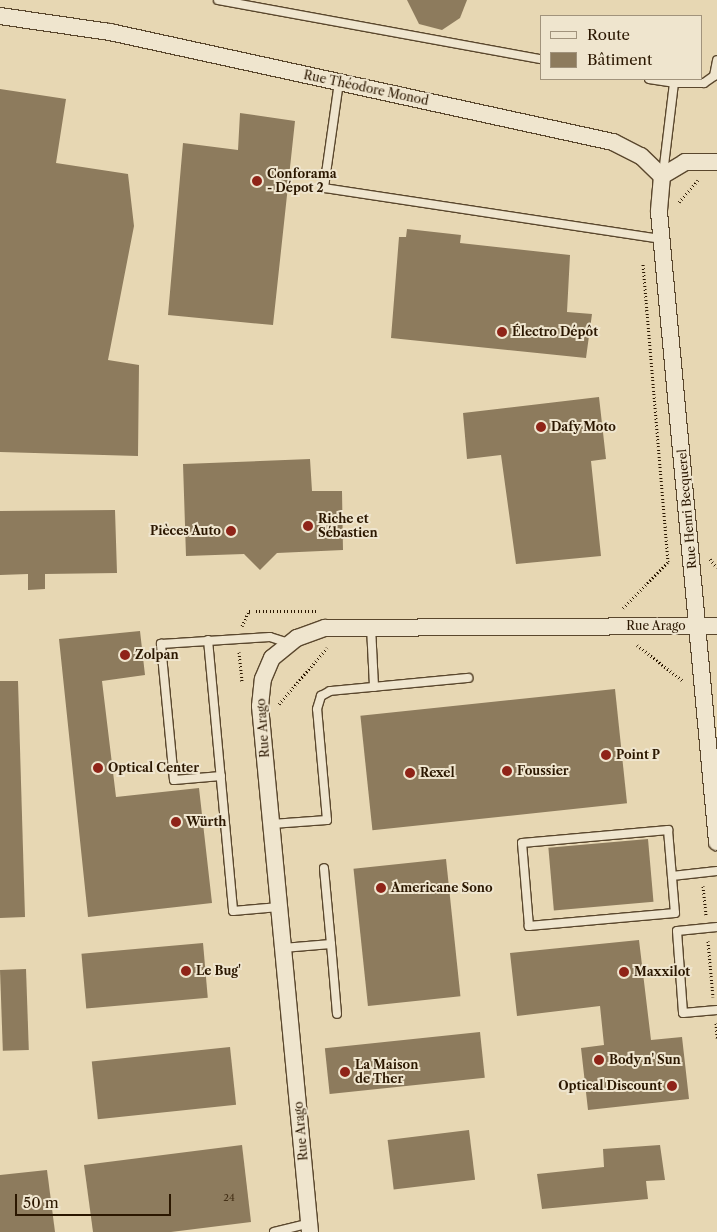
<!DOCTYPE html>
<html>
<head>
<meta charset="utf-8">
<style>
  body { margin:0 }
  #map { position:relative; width:717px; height:1232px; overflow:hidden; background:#e7d7b3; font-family:"Libre Caslon Text",serif }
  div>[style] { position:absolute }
  .building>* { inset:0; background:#8d7b5d; transform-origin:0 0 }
  .path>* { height:3px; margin-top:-1.5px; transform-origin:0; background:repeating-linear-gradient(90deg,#2b1700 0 1px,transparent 0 3.5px) }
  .roads { filter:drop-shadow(1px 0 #5a472d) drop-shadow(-1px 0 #5a472d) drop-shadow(0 1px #5a472d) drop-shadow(0 -1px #5a472d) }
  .lane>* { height:8px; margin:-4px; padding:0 4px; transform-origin:4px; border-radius:4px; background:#efe5ce }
  .street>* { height:16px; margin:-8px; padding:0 8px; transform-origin:8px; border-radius:8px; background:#efe5ce }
  .dots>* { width:14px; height:14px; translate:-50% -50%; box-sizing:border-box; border:2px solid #efe5ce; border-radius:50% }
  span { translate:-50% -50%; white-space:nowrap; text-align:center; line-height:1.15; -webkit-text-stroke:4px #efe5ce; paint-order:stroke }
  .number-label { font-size:10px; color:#443017 }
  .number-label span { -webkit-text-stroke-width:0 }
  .street-label { font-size:12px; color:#2b1700 }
  .poi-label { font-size:12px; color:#2b1700; font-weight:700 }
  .left { translate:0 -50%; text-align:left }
  .right { translate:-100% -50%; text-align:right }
  .legend { position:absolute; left:540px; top:15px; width:162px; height:65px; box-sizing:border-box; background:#efe5ce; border:1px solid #a1937c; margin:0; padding:6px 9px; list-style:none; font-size:15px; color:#2b1700 }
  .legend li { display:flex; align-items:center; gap:10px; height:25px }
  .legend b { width:25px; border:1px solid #a1937c }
  .scale { position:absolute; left:15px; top:1194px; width:156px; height:22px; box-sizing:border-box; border:2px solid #2b1700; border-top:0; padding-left:6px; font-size:15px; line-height:18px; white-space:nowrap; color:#2b1700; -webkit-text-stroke:4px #efe5ce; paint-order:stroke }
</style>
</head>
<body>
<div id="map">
  <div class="building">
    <i style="clip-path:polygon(407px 0,467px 0,460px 18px,442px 30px,419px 24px)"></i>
    <i style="clip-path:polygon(0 89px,66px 99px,56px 163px,128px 174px,134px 226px,108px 360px,139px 365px,138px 456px,0 452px)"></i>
    <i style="clip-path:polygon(240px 113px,295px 121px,273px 325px,168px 315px,183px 143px,238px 150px)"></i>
    <i style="clip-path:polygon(407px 229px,461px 235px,460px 243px,570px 255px,567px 312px,592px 314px,586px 358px,391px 338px,399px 237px,406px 237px)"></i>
    <i style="clip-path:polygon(599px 397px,606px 459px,591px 461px,601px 556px,516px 564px,501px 455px,467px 459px,463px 413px)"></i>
    <i style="clip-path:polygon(310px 459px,312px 491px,342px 491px,343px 550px,277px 553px,260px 570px,244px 554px,186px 556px,183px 464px)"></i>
    <i style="clip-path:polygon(115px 510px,117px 573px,45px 574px,45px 589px,28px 590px,28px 574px,0 575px,0 511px)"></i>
    <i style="clip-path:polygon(140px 631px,145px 675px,102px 681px,116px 797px,199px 788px,212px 903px,88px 917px,59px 639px)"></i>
    <i style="clip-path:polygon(0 681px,18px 681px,25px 917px,0 918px)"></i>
    <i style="left:615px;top:689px;width:115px;height:256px;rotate:84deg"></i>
    <i style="left:648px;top:839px;width:63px;height:100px;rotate:85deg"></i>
    <i style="left:446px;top:859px;width:138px;height:93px;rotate:84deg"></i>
    <i style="clip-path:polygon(639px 940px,651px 1040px,682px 1037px,689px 1099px,588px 1110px,581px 1048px,604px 1045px,600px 1006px,517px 1016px,510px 953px)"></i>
    <i style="left:203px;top:943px;width:55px;height:122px;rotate:85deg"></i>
    <i style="left:26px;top:969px;width:81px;height:26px;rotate:88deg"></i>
    <i style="left:480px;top:1032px;width:46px;height:156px;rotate:84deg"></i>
    <i style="left:230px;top:1047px;width:58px;height:139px;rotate:84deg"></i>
    <i style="left:469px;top:1130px;width:50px;height:82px;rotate:83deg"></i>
    <i style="clip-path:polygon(242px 1145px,251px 1222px,171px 1232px,93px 1232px,84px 1165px)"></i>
    <i style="clip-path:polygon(660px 1145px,665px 1180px,646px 1181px,648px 1199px,542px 1209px,537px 1174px,604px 1167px,603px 1149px)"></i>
    <i style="clip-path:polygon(47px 1170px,55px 1232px,0 1232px,0 1175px)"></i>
  </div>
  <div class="path">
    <i style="left:679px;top:202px;width:29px;rotate:-49deg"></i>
    <i style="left:710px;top:559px;width:11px;rotate:52deg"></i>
    <i style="left:623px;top:608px;width:64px;rotate:-45.6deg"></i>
    <i style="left:668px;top:562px;width:299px;rotate:-94.8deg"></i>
    <i style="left:242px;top:626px;width:17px;rotate:-65deg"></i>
    <i style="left:249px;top:611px;width:67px"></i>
    <i style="left:637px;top:645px;width:58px;rotate:38deg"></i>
    <i style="left:239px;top:652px;width:31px;rotate:84deg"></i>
    <i style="left:279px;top:704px;width:74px;rotate:-49.4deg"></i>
    <i style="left:703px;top:886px;width:29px;rotate:84deg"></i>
    <i style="left:708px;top:941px;width:56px;rotate:84.9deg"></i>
    <i style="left:716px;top:1023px;width:15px;rotate:86deg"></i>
  </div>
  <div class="roads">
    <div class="lane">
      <i style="left:218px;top:0;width:328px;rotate:10.4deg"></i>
      <i style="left:649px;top:79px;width:25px;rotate:9deg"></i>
      <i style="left:674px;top:83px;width:92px;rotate:96.9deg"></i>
      <i style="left:339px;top:82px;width:107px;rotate:98.1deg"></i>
      <i style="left:324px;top:188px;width:341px;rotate:8.6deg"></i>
      <i style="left:674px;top:83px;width:30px"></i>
      <i style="left:704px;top:83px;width:12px;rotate:-35deg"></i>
      <i style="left:714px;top:76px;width:16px;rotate:-79deg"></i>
      <i style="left:371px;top:627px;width:60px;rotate:87.1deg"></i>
      <i style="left:208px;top:640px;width:272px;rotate:84.7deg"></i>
      <i style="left:233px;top:911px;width:46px;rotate:-5deg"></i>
      <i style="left:221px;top:776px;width:47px;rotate:175.1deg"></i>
      <i style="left:174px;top:780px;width:137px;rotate:-95.5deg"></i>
      <i style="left:161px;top:644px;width:109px;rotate:-3.7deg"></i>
      <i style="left:270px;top:637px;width:19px;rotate:18deg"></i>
      <i style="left:272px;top:824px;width:55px;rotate:-4.2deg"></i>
      <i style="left:327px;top:820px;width:111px;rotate:-95.1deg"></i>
      <i style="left:317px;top:709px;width:14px;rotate:-73deg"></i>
      <i style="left:321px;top:696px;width:10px;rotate:-29deg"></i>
      <i style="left:330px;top:691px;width:139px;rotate:-5.4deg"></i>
      <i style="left:668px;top:830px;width:83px;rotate:85.2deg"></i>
      <i style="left:675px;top:913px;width:147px;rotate:174.9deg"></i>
      <i style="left:529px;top:926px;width:83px;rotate:-94.8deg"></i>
      <i style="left:522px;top:843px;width:147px;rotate:-5.1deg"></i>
      <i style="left:672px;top:876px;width:45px;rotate:-6.3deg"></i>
      <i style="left:717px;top:927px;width:40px;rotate:174.3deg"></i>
      <i style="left:677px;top:931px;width:82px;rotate:85.8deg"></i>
      <i style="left:683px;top:1013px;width:34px;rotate:-5deg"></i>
      <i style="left:331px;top:944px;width:70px;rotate:85.1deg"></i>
      <i style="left:283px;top:948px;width:48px;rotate:-4.8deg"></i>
      <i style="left:331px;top:944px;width:76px;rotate:-95.3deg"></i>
      <i style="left:274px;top:1232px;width:36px;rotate:-14deg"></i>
    </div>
    <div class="street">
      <i style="left:0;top:16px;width:111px;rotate:8.3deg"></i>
      <i style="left:110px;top:32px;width:515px;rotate:12.34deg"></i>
      <i style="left:613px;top:142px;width:31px;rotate:27deg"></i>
      <i style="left:641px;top:156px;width:29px;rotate:44deg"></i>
      <i style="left:662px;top:176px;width:27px;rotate:-31deg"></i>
      <i style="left:685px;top:162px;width:32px"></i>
      <i style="left:662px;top:176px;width:36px;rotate:95deg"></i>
      <i style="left:659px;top:212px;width:633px;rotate:84.74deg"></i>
      <i style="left:310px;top:1232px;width:528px;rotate:-95.43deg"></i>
      <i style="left:260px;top:706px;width:27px;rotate:-84deg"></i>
      <i style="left:263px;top:679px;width:23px;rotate:-67deg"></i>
      <i style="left:272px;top:658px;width:32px;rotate:-39deg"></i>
      <i style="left:297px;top:638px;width:30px;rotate:-20deg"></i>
      <i style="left:325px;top:628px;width:392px;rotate:-0.3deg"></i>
    </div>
  </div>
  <div class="dots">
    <i style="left:257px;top:181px;background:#8f2418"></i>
    <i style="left:502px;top:332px;background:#8f2418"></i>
    <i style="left:541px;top:427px;background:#8f2418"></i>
    <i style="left:308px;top:526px;background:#8f2418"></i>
    <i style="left:231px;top:531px;background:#8f2418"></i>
    <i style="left:125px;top:655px;background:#8f2418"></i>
    <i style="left:606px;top:755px;background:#8f2418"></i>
    <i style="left:98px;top:768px;background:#8f2418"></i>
    <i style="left:507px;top:771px;background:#8f2418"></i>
    <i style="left:410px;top:773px;background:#8f2418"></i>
    <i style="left:176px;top:822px;background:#8f2418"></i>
    <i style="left:381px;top:888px;background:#8f2418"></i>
    <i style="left:186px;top:971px;background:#8f2418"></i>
    <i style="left:624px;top:972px;background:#8f2418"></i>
    <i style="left:599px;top:1060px;background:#8f2418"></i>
    <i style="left:345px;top:1072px;background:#8f2418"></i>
    <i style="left:672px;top:1086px;background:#8f2418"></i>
  </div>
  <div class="number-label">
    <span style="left:229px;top:1198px">24</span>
  </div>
  <div class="street-label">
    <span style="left:366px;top:88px;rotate:12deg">Rue Théodore Monod</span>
    <span style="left:687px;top:509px;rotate:-95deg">Rue Henri Becquerel</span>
    <span style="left:656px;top:626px">Rue Arago</span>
    <span style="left:263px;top:728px;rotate:-94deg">Rue Arago</span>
    <span style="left:301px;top:1131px;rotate:-95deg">Rue Arago</span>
  </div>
  <div class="poi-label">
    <span class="left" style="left:267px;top:181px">Conforama<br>- Dépot 2</span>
    <span class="left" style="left:512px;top:332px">Électro Dépôt</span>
    <span class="left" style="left:551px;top:427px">Dafy Moto</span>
    <span class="left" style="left:318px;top:526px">Riche et<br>Sébastien</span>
    <span class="right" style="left:221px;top:531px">Pièces Auto</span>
    <span class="left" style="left:135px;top:655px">Zolpan</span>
    <span class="left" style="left:616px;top:755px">Point P</span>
    <span class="left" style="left:108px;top:768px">Optical Center</span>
    <span class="left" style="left:517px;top:771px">Foussier</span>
    <span class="left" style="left:420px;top:773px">Rexel</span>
    <span class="left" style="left:186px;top:822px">Würth</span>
    <span class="left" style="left:391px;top:888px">Americane Sono</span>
    <span class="left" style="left:196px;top:971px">Le Bug'</span>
    <span class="left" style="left:634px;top:972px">Maxxilot</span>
    <span class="left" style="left:609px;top:1060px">Body n' Sun</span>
    <span class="left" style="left:355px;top:1072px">La Maison<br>de Ther</span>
    <span class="right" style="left:662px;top:1086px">Optical Discount</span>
  </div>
  <ul class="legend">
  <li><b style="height:6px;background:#efe5ce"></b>Route</li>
  <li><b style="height:14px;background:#8d7b5d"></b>Bâtiment</li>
  </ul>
  <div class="scale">50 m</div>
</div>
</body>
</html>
